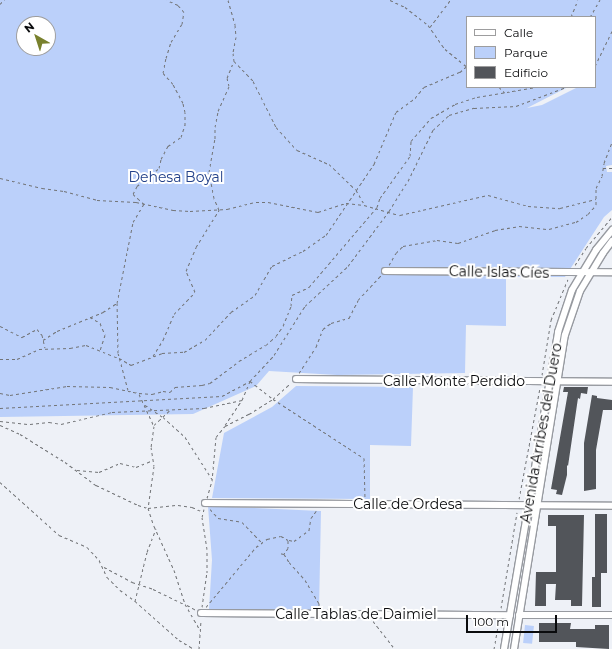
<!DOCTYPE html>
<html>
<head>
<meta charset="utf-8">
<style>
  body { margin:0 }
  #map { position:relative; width:612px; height:649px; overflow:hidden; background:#eef1f7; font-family:Montserrat,sans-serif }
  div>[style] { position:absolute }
  .green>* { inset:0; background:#bbd0fa; transform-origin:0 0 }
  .building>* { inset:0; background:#52555a }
  .path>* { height:1px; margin-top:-0.5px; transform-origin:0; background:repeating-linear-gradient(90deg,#727477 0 3px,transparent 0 6px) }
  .roads { filter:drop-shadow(1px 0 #979aa0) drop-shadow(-1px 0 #979aa0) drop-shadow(0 1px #979aa0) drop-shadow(0 -1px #979aa0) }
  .street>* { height:6px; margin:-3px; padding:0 3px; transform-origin:3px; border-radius:3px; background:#fff }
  span { translate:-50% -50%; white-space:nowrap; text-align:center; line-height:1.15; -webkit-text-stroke:4px #fff; paint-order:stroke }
  .park-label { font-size:14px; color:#224089 }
  .street-label { font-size:14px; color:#0a0b0d }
  .legend { position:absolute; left:466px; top:16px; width:130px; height:72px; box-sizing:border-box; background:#fff; border:1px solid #9d9d9e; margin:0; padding:5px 7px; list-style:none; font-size:12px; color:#0a0b0d }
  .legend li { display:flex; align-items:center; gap:8px; height:20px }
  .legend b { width:20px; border:1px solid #9d9d9e }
  .north { position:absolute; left:16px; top:16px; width:40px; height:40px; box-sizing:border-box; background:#fff; border:1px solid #9d9d9e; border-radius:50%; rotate:321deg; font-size:11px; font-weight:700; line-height:16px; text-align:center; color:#0a0b0d }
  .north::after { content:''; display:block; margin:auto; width:14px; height:18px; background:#79812d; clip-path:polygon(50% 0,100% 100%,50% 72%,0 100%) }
  .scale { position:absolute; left:466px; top:615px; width:91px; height:18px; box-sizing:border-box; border:2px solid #0a0b0d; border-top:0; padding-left:5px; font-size:12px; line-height:14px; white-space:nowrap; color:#0a0b0d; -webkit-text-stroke:3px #fff; paint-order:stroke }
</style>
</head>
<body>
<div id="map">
  <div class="green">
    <i style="clip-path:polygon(evenodd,0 0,612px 0,612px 165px,606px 166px,607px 172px,612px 172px,612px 210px,604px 217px,565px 277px,506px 277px,506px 326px,466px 325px,465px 373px,337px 375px,269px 371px,256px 386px,193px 414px,0 417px,0 0,467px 17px,595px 17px,595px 87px,578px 87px,542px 105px,527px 108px,568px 87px,467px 87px,467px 17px,0 0,24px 24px,48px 24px,48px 48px,24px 48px,24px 24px)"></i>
    <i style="clip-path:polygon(296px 386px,413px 387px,411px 446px,370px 445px,370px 499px,212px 498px,224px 433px,272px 407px)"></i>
    <i style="clip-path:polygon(208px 506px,321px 511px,319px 611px,209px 609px,212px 560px)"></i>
    <i style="left:525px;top:625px;width:9px;height:18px;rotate:6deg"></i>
  </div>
  <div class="building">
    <i style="clip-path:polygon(564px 387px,588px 387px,587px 394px,581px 393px,580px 399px,578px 398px,568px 466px,567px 465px,567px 475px,562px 495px,556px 494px,557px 490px,551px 489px,568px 392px,563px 392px)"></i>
    <i style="clip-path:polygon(592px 395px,597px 396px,597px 398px,612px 400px,612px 410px,603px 410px,596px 450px,596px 489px,584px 491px,584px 443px)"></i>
    <i style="clip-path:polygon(595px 514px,607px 514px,607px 573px,601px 573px,601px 607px,592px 607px,592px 577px,595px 577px)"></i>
    <i style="clip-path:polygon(548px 515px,584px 515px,582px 606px,571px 606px,571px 600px,555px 600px,556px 584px,546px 584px,546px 606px,535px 606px,536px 572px,556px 572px,556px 526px,548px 526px)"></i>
    <i style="clip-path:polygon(539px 623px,571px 623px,570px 629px,595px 629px,595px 625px,609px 625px,609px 649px,576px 647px,576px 642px,539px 642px)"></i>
  </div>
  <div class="path">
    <i style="left:228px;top:0;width:26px;rotate:74deg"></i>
    <i style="left:235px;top:25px;width:12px;rotate:85deg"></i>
    <i style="left:236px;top:37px;width:16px;rotate:101deg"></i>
    <i style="left:233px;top:53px;width:8px;rotate:83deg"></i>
    <i style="left:234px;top:61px;width:28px;rotate:46deg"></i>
    <i style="left:253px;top:81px;width:51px;rotate:63.4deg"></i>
    <i style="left:276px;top:127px;width:31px;rotate:48deg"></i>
    <i style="left:297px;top:150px;width:35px;rotate:24deg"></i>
    <i style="left:329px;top:164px;width:37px;rotate:44deg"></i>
    <i style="left:356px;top:190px;width:16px;rotate:60deg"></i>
    <i style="left:390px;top:0;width:17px;rotate:25deg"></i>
    <i style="left:405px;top:7px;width:29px;rotate:38deg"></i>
    <i style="left:428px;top:25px;width:29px;rotate:55deg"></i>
    <i style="left:445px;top:49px;width:27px;rotate:39deg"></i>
    <i style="left:0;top:4px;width:6px;rotate:-45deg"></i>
    <i style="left:571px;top:17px;width:18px;rotate:-68deg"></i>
    <i style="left:590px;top:17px;width:20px;rotate:-60deg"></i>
    <i style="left:430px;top:27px;width:34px;rotate:-53deg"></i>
    <i style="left:595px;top:66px;width:39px;rotate:-64deg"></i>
    <i style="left:499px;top:87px;width:8px;rotate:45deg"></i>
    <i style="left:603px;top:168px;width:9px"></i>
    <i style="left:0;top:178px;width:43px;rotate:13.4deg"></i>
    <i style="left:42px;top:188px;width:22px;rotate:8deg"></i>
    <i style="left:64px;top:191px;width:34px;rotate:15deg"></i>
    <i style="left:97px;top:200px;width:39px;rotate:3deg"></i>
    <i style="left:136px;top:202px;width:38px;rotate:12deg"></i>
    <i style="left:173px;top:210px;width:17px;rotate:3deg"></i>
    <i style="left:190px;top:211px;width:37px;rotate:-3deg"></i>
    <i style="left:227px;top:209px;width:30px;rotate:-14deg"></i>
    <i style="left:256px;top:202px;width:12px"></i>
    <i style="left:268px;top:202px;width:51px;rotate:11.3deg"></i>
    <i style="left:318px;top:212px;width:29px;rotate:-18deg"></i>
    <i style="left:346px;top:203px;width:18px;rotate:6deg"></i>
    <i style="left:364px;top:205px;width:37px;rotate:16deg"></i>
    <i style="left:400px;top:215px;width:90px;rotate:-12.8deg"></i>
    <i style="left:488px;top:195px;width:41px;rotate:15.4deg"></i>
    <i style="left:528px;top:206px;width:32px;rotate:4deg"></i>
    <i style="left:560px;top:208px;width:37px;rotate:-14deg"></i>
    <i style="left:389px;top:265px;width:14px;rotate:-60deg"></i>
    <i style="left:396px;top:253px;width:10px;rotate:-45deg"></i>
    <i style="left:403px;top:246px;width:35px;rotate:-10deg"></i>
    <i style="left:437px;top:240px;width:21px;rotate:8deg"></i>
    <i style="left:458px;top:243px;width:39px;rotate:-19deg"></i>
    <i style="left:495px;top:230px;width:24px;rotate:-9deg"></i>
    <i style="left:519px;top:226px;width:30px;rotate:6deg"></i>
    <i style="left:549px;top:229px;width:28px;rotate:-15deg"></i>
    <i style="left:576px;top:222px;width:14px;rotate:-34deg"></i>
    <i style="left:588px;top:214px;width:12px;rotate:-48deg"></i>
    <i style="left:596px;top:205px;width:17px;rotate:-90deg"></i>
    <i style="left:596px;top:188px;width:13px;rotate:-63deg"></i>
    <i style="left:602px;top:176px;width:13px;rotate:-81deg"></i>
    <i style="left:604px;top:163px;width:22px;rotate:-69deg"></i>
    <i style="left:575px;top:265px;width:20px;rotate:-57deg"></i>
    <i style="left:586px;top:248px;width:40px;rotate:-50deg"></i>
    <i style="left:90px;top:317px;width:12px;rotate:31deg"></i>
    <i style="left:100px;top:323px;width:13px;rotate:67deg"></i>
    <i style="left:105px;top:335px;width:16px;rotate:108deg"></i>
    <i style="left:0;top:326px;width:25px;rotate:27deg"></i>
    <i style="left:22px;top:337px;width:17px;rotate:-28deg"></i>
    <i style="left:37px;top:329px;width:8px;rotate:50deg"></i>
    <i style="left:42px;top:335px;width:13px;rotate:77deg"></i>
    <i style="left:43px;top:340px;width:17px;rotate:-33deg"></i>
    <i style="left:57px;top:331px;width:50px;rotate:-22.4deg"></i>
    <i style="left:103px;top:312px;width:17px;rotate:-33deg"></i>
    <i style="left:153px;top:356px;width:19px;rotate:-58deg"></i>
    <i style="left:163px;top:340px;width:28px;rotate:-67deg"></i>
    <i style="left:174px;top:314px;width:30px;rotate:-46deg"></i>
    <i style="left:195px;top:292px;width:23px;rotate:-113deg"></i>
    <i style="left:186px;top:271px;width:26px;rotate:-67deg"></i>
    <i style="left:196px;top:247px;width:44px;rotate:-58.1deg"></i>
    <i style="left:219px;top:210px;width:13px;rotate:-113deg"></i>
    <i style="left:214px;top:198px;width:26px;rotate:-101deg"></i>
    <i style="left:209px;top:172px;width:34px;rotate:-80deg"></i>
    <i style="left:215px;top:139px;width:12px;rotate:-90deg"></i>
    <i style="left:215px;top:127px;width:16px;rotate:-79deg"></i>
    <i style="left:218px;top:111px;width:27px;rotate:-66deg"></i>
    <i style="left:229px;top:86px;width:8px;rotate:-104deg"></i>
    <i style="left:227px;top:78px;width:18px;rotate:-68deg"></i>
    <i style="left:0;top:359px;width:17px"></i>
    <i style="left:17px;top:359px;width:24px;rotate:-24deg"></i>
    <i style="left:39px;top:349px;width:31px;rotate:-2deg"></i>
    <i style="left:70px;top:348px;width:16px;rotate:-11deg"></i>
    <i style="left:86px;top:345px;width:35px;rotate:22deg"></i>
    <i style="left:119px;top:358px;width:14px;rotate:30deg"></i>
    <i style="left:131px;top:365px;width:33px;rotate:-21deg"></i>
    <i style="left:162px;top:353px;width:22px;rotate:-3deg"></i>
    <i style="left:184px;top:352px;width:24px;rotate:-30deg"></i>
    <i style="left:205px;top:340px;width:38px;rotate:-47deg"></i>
    <i style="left:231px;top:312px;width:29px;rotate:-35deg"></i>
    <i style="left:255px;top:295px;width:34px;rotate:-60deg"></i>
    <i style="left:272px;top:266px;width:34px;rotate:-26deg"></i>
    <i style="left:303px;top:251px;width:28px;rotate:-35deg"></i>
    <i style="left:326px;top:235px;width:86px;rotate:-55.9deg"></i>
    <i style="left:374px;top:164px;width:56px;rotate:-67.1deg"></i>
    <i style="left:396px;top:112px;width:24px;rotate:-36deg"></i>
    <i style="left:415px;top:98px;width:14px;rotate:-51deg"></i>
    <i style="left:424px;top:87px;width:39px;rotate:-23deg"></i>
    <i style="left:460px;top:72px;width:9px;rotate:-41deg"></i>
    <i style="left:299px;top:373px;width:31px;rotate:-57deg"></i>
    <i style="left:316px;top:347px;width:19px;rotate:-69deg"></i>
    <i style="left:323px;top:329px;width:10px;rotate:-37deg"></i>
    <i style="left:331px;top:323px;width:19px;rotate:-16deg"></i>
    <i style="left:349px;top:318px;width:20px;rotate:-63deg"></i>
    <i style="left:358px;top:300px;width:34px;rotate:-47deg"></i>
    <i style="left:542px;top:375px;width:56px;rotate:-80.7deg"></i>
    <i style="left:551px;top:320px;width:44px;rotate:-67.5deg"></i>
    <i style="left:128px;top:390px;width:38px;rotate:-105deg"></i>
    <i style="left:118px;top:353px;width:50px;rotate:-91.1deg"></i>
    <i style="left:117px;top:303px;width:83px;rotate:-78.8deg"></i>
    <i style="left:133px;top:222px;width:21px;rotate:-59deg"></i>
    <i style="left:144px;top:204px;width:15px;rotate:-138deg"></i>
    <i style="left:133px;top:194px;width:9px;rotate:-63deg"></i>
    <i style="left:137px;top:186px;width:28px;rotate:-39deg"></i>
    <i style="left:159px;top:168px;width:9px;rotate:-77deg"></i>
    <i style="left:161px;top:159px;width:15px;rotate:-62deg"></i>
    <i style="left:168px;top:146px;width:16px;rotate:-35deg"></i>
    <i style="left:181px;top:137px;width:13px;rotate:-72deg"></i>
    <i style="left:185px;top:125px;width:13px;rotate:-90deg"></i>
    <i style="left:185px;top:112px;width:9px;rotate:-103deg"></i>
    <i style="left:183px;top:103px;width:21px;rotate:-118deg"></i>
    <i style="left:173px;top:84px;width:15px;rotate:-132deg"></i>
    <i style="left:163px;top:73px;width:15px;rotate:-79deg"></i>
    <i style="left:166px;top:58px;width:17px;rotate:-73deg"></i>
    <i style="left:171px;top:42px;width:21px;rotate:-59deg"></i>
    <i style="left:182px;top:24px;width:12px;rotate:-81deg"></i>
    <i style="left:184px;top:12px;width:9px;rotate:-131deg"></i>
    <i style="left:178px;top:5px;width:12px;rotate:-156deg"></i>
    <i style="left:0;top:393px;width:10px;rotate:11deg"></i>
    <i style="left:10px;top:395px;width:58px;rotate:-9deg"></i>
    <i style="left:67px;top:386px;width:43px;rotate:1.3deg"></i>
    <i style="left:110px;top:387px;width:30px;rotate:12deg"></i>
    <i style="left:139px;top:393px;width:13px;rotate:4deg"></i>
    <i style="left:152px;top:394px;width:11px;rotate:-15deg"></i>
    <i style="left:163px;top:391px;width:7px;rotate:8deg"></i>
    <i style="left:170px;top:392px;width:7px;rotate:-45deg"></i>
    <i style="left:175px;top:387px;width:27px;rotate:-4deg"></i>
    <i style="left:202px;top:385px;width:8px;rotate:-14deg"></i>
    <i style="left:210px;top:383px;width:36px;rotate:-37deg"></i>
    <i style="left:239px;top:361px;width:31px;rotate:-31deg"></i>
    <i style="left:266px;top:345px;width:13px;rotate:-42deg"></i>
    <i style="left:276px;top:336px;width:12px;rotate:-55deg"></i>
    <i style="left:283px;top:326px;width:22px;rotate:-68deg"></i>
    <i style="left:291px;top:306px;width:11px;rotate:-85deg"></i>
    <i style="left:292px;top:295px;width:19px;rotate:-25deg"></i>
    <i style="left:309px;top:287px;width:105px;rotate:-49.6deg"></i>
    <i style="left:377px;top:207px;width:9px;rotate:-72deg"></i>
    <i style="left:380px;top:198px;width:52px;rotate:-54.5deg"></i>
    <i style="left:410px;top:156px;width:15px;rotate:-86deg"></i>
    <i style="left:411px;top:141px;width:30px;rotate:-49deg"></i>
    <i style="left:431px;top:118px;width:28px;rotate:-30deg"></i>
    <i style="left:455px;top:104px;width:23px;rotate:-18deg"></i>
    <i style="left:477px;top:97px;width:60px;rotate:-9.6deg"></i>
    <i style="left:139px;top:394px;width:35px;rotate:65deg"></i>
    <i style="left:154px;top:426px;width:21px;rotate:98deg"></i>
    <i style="left:151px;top:447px;width:19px;rotate:81deg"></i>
    <i style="left:154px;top:466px;width:42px;rotate:98.1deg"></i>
    <i style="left:148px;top:508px;width:19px;rotate:72deg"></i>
    <i style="left:154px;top:526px;width:48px;rotate:65.6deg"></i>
    <i style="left:174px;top:570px;width:36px;rotate:72deg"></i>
    <i style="left:185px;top:604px;width:30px;rotate:60deg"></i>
    <i style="left:145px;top:405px;width:22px;rotate:34deg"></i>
    <i style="left:163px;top:417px;width:30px;rotate:42deg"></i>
    <i style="left:185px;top:437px;width:50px;rotate:57.3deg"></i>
    <i style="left:0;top:408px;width:222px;rotate:-3.1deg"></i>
    <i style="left:222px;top:396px;width:32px;rotate:-28deg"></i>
    <i style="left:250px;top:381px;width:35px;rotate:-47deg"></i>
    <i style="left:274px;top:355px;width:58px;rotate:-57.7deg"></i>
    <i style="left:305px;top:306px;width:59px;rotate:-42.9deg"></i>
    <i style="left:348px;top:266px;width:69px;rotate:-53.3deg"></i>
    <i style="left:389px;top:211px;width:36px;rotate:-58deg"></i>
    <i style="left:408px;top:181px;width:57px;rotate:-63.9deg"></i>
    <i style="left:433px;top:130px;width:22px;rotate:-43deg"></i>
    <i style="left:449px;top:115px;width:26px;rotate:-16deg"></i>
    <i style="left:474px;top:108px;width:42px;rotate:-2.7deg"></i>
    <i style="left:516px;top:106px;width:53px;rotate:-20.8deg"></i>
    <i style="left:0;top:421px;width:30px;rotate:6deg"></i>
    <i style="left:30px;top:424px;width:19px;rotate:-6deg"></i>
    <i style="left:49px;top:422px;width:12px;rotate:9deg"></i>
    <i style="left:61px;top:424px;width:52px;rotate:-13.2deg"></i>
    <i style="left:112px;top:412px;width:92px;rotate:-2.5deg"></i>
    <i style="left:204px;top:408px;width:39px;rotate:-12deg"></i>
    <i style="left:0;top:425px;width:22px;rotate:24deg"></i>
    <i style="left:20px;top:434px;width:53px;rotate:31.9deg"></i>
    <i style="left:65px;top:462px;width:39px;rotate:37deg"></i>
    <i style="left:96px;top:485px;width:47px;rotate:25.5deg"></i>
    <i style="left:138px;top:505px;width:10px;rotate:17deg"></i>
    <i style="left:148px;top:508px;width:30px;rotate:-6deg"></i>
    <i style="left:178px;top:505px;width:14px;rotate:8deg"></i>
    <i style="left:192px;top:507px;width:12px;rotate:24deg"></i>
    <i style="left:154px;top:425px;width:21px;rotate:-43deg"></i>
    <i style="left:225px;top:425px;width:30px;rotate:-56deg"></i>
    <i style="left:242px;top:400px;width:21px;rotate:-67deg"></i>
    <i style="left:250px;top:381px;width:29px;rotate:38deg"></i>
    <i style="left:273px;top:399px;width:108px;rotate:33deg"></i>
    <i style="left:364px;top:458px;width:40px;rotate:88.6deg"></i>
    <i style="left:77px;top:470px;width:22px;rotate:5deg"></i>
    <i style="left:99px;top:472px;width:23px;rotate:-23deg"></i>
    <i style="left:120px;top:463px;width:16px;rotate:14deg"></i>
    <i style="left:136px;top:467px;width:18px;rotate:-22deg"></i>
    <i style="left:0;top:482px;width:79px;rotate:41.9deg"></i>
    <i style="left:59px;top:535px;width:30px;rotate:23deg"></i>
    <i style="left:87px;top:547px;width:18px;rotate:47deg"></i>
    <i style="left:99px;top:560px;width:19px;rotate:65deg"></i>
    <i style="left:107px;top:577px;width:18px;rotate:45deg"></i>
    <i style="left:120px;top:590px;width:19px;rotate:36deg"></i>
    <i style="left:135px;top:601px;width:59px;rotate:41.6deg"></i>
    <i style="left:179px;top:640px;width:17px;rotate:31deg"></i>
    <i style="left:207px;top:498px;width:18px;rotate:-74deg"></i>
    <i style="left:212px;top:481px;width:44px;rotate:-84.8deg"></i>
    <i style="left:216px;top:437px;width:14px;rotate:-51deg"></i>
    <i style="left:225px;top:426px;width:27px;rotate:-27deg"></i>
    <i style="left:249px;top:414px;width:28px;rotate:-32deg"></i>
    <i style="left:273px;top:399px;width:24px;rotate:-42deg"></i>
    <i style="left:519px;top:499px;width:113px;rotate:-79.3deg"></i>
    <i style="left:210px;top:509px;width:12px;rotate:48deg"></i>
    <i style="left:218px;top:518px;width:24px;rotate:9deg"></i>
    <i style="left:242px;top:522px;width:29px;rotate:46deg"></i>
    <i style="left:289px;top:540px;width:5px;rotate:11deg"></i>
    <i style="left:294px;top:541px;width:19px;rotate:-36deg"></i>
    <i style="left:309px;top:530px;width:12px;rotate:-81deg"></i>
    <i style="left:311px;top:518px;width:9px;rotate:-54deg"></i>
    <i style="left:284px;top:554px;width:9px;rotate:58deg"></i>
    <i style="left:289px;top:562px;width:24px;rotate:48deg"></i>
    <i style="left:305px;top:580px;width:27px;rotate:59deg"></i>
    <i style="left:319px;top:603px;width:4px;rotate:90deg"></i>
    <i style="left:104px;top:567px;width:32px;rotate:28deg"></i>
    <i style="left:132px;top:582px;width:22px;rotate:18deg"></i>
    <i style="left:153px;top:589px;width:34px;rotate:26deg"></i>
    <i style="left:135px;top:601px;width:50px;rotate:-76.2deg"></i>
    <i style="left:147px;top:552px;width:25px;rotate:-69deg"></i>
    <i style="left:187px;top:605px;width:10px;rotate:29deg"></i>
    <i style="left:202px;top:607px;width:34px;rotate:-82deg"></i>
    <i style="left:207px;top:573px;width:24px;rotate:-90deg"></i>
    <i style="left:207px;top:549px;width:32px;rotate:-99deg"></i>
    <i style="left:202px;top:517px;width:8px;rotate:-76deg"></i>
    <i style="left:206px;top:607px;width:78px;rotate:-50.2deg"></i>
    <i style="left:256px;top:547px;width:14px;rotate:-36deg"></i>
    <i style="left:267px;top:539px;width:14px;rotate:-12deg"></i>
    <i style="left:281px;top:536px;width:8px;rotate:30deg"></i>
    <i style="left:288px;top:540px;width:8px;rotate:90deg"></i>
    <i style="left:288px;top:548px;width:7px;rotate:124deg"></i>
    <i style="left:284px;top:554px;width:5px;rotate:-169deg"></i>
    <i style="left:501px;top:608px;width:97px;rotate:-80.5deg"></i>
    <i style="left:373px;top:621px;width:36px;rotate:52deg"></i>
    <i style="left:199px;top:649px;width:29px;rotate:-86deg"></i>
    <i style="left:494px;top:649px;width:28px;rotate:-80deg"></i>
  </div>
  <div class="roads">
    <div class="street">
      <i style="left:385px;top:271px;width:227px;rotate:0.3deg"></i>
      <i style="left:296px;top:379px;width:316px;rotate:0.5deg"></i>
      <i style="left:205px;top:503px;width:407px;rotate:0.4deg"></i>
      <i style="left:201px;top:613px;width:309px;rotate:0.4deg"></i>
      <i style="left:519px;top:615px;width:93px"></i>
      <i style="left:504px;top:649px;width:322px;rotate:-80.3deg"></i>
      <i style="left:558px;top:332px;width:44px;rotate:-71.6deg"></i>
      <i style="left:572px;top:290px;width:47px;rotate:-59deg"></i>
      <i style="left:596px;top:250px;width:26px;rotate:-51deg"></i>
      <i style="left:514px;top:649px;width:318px;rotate:-80.8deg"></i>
      <i style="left:565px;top:335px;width:46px;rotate:-71.2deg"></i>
      <i style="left:580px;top:291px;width:44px;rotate:-58.8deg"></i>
      <i style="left:603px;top:253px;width:15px;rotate:-53deg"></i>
    </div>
  </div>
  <div class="park-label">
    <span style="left:176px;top:177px">Dehesa Boyal</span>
  </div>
  <div class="street-label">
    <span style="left:499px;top:272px;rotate:1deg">Calle Islas Cíes</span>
    <span style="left:454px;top:381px">Calle Monte Perdido</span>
    <span style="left:541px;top:433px;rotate:-80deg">Avenida Arribes del Duero</span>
    <span style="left:408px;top:504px">Calle de Ordesa</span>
    <span style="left:356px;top:614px">Calle Tablas de Daimiel</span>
  </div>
  <ul class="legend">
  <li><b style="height:5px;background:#fff"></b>Calle</li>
  <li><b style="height:11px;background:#bbd0fa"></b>Parque</li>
  <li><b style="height:11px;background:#52555a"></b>Edificio</li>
  </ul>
  <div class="north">N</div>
  <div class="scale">100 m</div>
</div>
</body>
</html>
